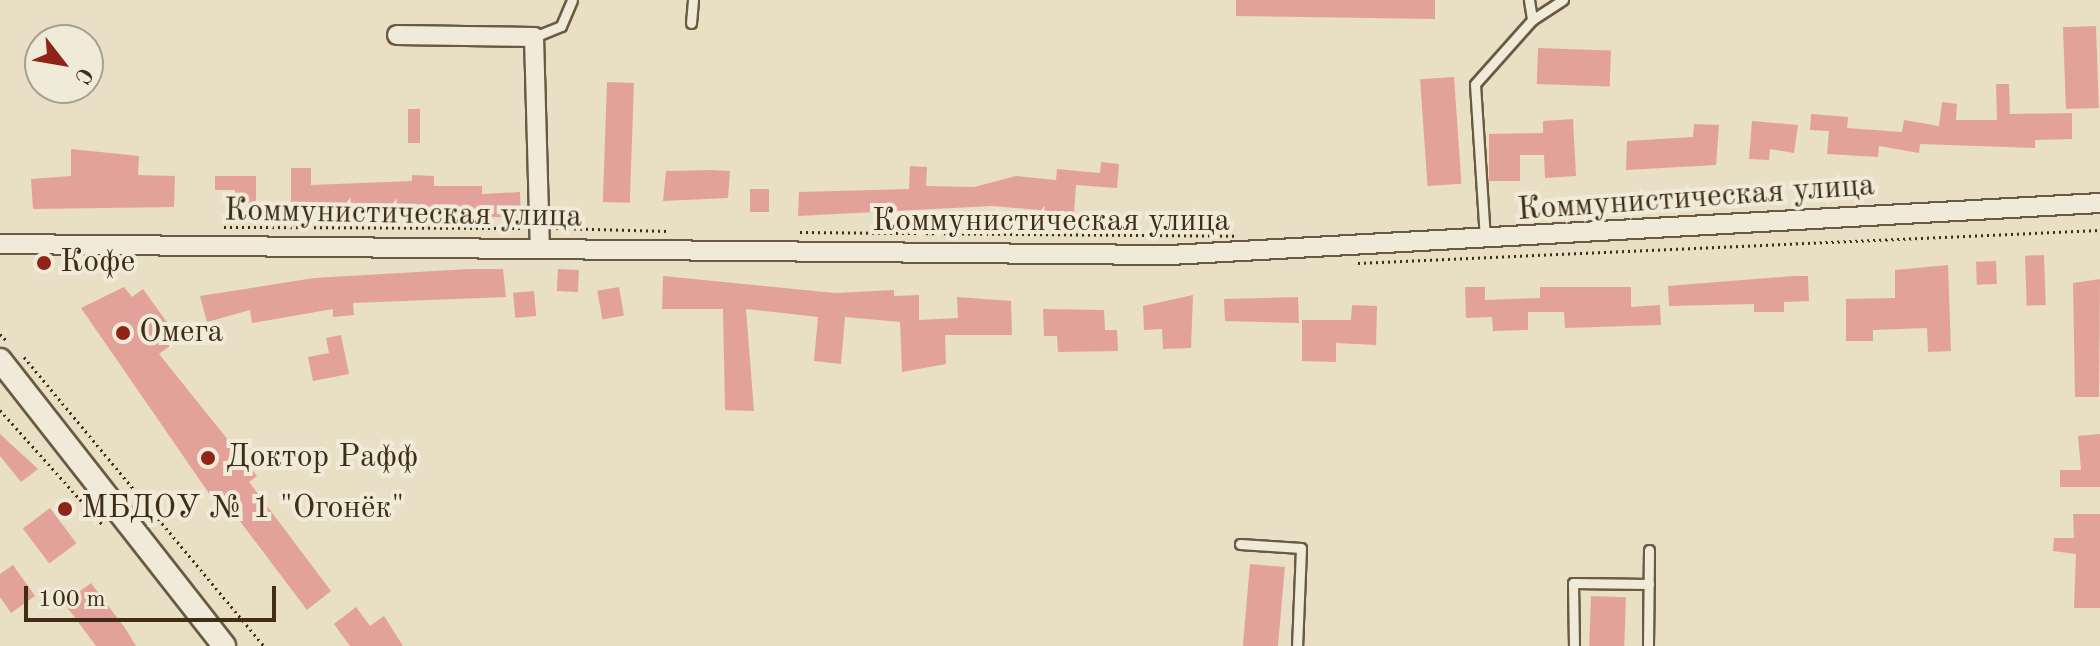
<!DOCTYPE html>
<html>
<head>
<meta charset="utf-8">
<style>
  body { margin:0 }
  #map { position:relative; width:2100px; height:646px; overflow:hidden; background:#e8dfc5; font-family:"Old Standard TT",serif }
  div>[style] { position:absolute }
  .building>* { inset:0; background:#e3a299; transform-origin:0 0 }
  .path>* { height:3px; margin-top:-1.5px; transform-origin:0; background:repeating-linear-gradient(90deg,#3f2e15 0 2px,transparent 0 6px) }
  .roads { filter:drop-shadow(2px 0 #695a41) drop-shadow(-2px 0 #695a41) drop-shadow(0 2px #695a41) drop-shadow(0 -2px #695a41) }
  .service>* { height:9px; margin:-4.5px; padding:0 4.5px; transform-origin:4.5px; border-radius:4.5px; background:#f0ead9 }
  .minor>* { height:18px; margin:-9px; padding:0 9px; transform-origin:9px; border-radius:9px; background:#f0ead9 }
  .tertiary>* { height:22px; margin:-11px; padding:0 11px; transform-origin:11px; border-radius:11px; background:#f0ead9 }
  .dots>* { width:22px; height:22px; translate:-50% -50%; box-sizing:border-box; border:4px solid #f0ead9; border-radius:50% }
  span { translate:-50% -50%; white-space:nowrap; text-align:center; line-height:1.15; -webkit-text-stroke:8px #f0ead9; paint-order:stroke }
  .street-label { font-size:32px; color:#3f2e15 }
  .poi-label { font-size:32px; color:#3f2e15 }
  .left { translate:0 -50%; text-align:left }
  .north { position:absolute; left:24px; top:24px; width:80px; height:80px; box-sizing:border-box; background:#f0ead9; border:2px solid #a99f8b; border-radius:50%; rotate:121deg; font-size:22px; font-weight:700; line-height:32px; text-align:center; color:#3f2e15 }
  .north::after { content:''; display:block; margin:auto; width:28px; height:36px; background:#8f2418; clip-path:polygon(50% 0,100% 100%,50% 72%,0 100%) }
  .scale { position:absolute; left:24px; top:586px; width:252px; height:36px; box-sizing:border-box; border:4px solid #3f2e15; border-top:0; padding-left:10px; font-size:24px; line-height:28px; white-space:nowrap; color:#3f2e15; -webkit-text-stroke:6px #f0ead9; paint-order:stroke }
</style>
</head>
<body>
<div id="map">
  <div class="building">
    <i style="clip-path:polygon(1236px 0,1435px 0,1435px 19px,1236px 16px)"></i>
    <i style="left:2096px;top:26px;width:82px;height:33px;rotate:88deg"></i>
    <i style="left:1538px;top:48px;width:73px;height:36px;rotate:2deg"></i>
    <i style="left:1454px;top:77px;width:107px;height:34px;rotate:86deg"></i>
    <i style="left:607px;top:82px;width:27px;height:120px;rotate:2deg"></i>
    <i style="clip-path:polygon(1996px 84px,2009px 84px,2010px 114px,2072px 113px,2072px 139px,2035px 140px,2035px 148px,1920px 144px,1919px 153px,1879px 146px,1878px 157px,1827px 154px,1829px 131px,1810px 130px,1811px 114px,1848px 117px,1847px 128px,1902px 132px,1904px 120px,1939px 126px,1942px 102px,1957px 104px,1956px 120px,1997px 120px)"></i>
    <i style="left:408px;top:109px;width:12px;height:34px"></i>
    <i style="clip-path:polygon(1573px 119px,1576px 176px,1545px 178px,1544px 155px,1520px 155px,1520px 181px,1489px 181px,1489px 134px,1543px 133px,1543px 121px)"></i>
    <i style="clip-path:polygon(1752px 121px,1798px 125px,1794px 153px,1770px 149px,1769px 160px,1749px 159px)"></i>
    <i style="clip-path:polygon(1694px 124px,1719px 125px,1716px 165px,1626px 170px,1627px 141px,1693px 137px)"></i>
    <i style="clip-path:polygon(71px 149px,139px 156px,138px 175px,175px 176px,174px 207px,33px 209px,31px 179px,71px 176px)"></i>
    <i style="clip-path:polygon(1101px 162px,1119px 164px,1117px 188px,1076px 185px,1074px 213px,992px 206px,798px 216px,799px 192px,909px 189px,910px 166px,927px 167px,926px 186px,974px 187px,1016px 176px,1056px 180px,1057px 169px,1100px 173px)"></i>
    <i style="clip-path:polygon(291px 168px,311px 168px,311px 185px,412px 181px,412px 175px,434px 176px,434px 186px,482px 186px,482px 194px,520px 192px,521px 217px,453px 217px,410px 211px,410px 204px,291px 203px)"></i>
    <i style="clip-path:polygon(712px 170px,730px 171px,728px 198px,663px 201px,666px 171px)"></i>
    <i style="clip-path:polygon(215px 176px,256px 176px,256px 206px,235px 206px,235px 190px,215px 190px)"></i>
    <i style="left:750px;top:189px;width:19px;height:23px"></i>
    <i style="left:2044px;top:255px;width:50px;height:19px;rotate:88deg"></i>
    <i style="left:1996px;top:261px;width:23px;height:20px;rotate:88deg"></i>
    <i style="clip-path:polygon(1948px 265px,1951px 351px,1928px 352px,1927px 328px,1873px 330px,1873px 341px,1846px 341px,1846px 299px,1895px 298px,1895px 270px)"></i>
    <i style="clip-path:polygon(469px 269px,503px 269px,506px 297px,353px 303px,354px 315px,333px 317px,333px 309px,252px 323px,250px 310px,207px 322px,200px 296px,314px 278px)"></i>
    <i style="left:558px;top:269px;width:21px;height:22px;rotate:3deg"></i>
    <i style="clip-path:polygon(663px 276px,835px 293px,894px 290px,894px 296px,919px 295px,919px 320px,958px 318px,957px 297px,1011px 301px,1012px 335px,945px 335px,946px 364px,902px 372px,900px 322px,845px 317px,841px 364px,814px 361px,818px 317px,746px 309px,754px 411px,725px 410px,723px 309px,662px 309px)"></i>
    <i style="clip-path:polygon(1794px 276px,1808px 276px,1809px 301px,1784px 302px,1784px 312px,1754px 312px,1754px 304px,1669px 306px,1668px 286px)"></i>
    <i style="clip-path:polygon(2100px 279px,2099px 397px,2075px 397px,2073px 283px)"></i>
    <i style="clip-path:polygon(124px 287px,132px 297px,143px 289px,179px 339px,159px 354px,257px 476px,249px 482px,331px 591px,307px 610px,224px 500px,217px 505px,81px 308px)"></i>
    <i style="left:619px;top:287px;width:29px;height:22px;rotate:80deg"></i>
    <i style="clip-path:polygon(1465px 287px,1485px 287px,1485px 300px,1540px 298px,1540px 287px,1631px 287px,1631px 307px,1660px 305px,1661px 325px,1565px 328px,1564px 312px,1528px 312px,1528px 330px,1493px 331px,1492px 317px,1466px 318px)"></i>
    <i style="left:534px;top:291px;width:25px;height:21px;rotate:85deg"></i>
    <i style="clip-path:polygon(1193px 295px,1191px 348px,1163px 349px,1162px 329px,1144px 330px,1143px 306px)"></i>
    <i style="clip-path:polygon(1298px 297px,1299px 323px,1225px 321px,1224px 299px)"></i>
    <i style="clip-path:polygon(1352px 305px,1377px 306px,1376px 345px,1336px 343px,1336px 362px,1302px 361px,1302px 320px,1351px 320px)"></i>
    <i style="clip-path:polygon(1043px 309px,1104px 310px,1105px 330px,1117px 330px,1118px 351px,1058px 352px,1057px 336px,1044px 336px)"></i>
    <i style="clip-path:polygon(341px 335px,349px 374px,313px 381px,308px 357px,329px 353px,326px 338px)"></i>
    <i style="clip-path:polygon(0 434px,38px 469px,21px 482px,0 456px)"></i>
    <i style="clip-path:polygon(2100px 434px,2100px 487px,2060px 487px,2060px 470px,2081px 470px,2078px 436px)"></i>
    <i style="left:50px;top:508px;width:44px;height:34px;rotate:53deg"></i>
    <i style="clip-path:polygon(2073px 514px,2100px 514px,2100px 608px,2074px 608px,2076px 554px,2053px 551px,2054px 538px,2074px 538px)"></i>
    <i style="left:1250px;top:564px;width:35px;height:82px;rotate:5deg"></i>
    <i style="clip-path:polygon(13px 565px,35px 596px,11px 613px,0 597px,0 574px)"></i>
    <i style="clip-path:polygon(91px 583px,125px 628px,136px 646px,96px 646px,64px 603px)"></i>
    <i style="left:1591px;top:596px;width:35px;height:50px;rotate:2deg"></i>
    <i style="clip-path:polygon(356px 607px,370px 626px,384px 616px,403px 646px,350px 646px,334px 624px)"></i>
  </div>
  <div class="path">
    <i style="left:224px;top:227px;width:300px;rotate:0.2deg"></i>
    <i style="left:556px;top:228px;width:112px;rotate:1.5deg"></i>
    <i style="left:800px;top:232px;width:436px;rotate:0.5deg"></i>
    <i style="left:1358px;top:263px;width:743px;rotate:-2.55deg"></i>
    <i style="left:0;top:334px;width:10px;rotate:45deg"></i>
    <i style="left:24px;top:357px;width:376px;rotate:50.3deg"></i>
    <i style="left:0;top:410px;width:153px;rotate:48.2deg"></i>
  </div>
  <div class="roads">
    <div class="service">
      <i style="left:1529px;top:0;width:20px;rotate:81deg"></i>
      <i style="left:691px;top:23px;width:23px;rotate:-85deg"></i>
      <i style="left:534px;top:37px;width:29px;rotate:-22deg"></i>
      <i style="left:561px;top:26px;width:28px;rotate:-67deg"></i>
      <i style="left:1485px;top:239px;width:155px;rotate:-93.7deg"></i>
      <i style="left:1475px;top:84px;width:86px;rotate:-48.3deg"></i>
      <i style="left:1532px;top:20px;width:37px;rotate:-33deg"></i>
      <i style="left:1240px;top:544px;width:61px;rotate:3.8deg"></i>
      <i style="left:1301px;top:548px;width:98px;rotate:92.3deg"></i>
      <i style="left:1574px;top:646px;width:63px;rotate:-90.9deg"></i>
      <i style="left:1573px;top:583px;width:76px;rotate:0.8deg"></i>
      <i style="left:1648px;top:646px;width:96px;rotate:-89.4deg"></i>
    </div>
    <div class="minor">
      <i style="left:397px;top:35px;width:137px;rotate:0.8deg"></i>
      <i style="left:534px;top:37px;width:209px;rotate:88.4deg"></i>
      <i style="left:0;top:244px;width:1170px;rotate:0.54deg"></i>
      <i style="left:1170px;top:255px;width:931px;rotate:-3.2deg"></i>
    </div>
    <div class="tertiary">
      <i style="left:0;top:360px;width:363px;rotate:51.9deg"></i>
    </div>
  </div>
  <div class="dots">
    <i style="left:44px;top:263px;background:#8f2418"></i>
    <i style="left:123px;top:333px;background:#8f2418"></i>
    <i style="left:208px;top:458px;background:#8f2418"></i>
    <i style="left:65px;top:509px;background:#8f2418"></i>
  </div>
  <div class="street-label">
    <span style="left:1696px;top:199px;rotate:-4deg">Коммунистическая улица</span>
    <span style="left:403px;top:215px;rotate:1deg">Коммунистическая улица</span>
    <span style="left:1051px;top:222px">Коммунистическая улица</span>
  </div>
  <div class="poi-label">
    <span class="left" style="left:60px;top:263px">Кофе</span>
    <span class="left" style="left:139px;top:333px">Омега</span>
    <span class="left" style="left:226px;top:458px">Доктор Рафф</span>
    <span class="left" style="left:81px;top:509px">МБДОУ № 1 "Огонёк"</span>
  </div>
  <div class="north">С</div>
  <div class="scale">100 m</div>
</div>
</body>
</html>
